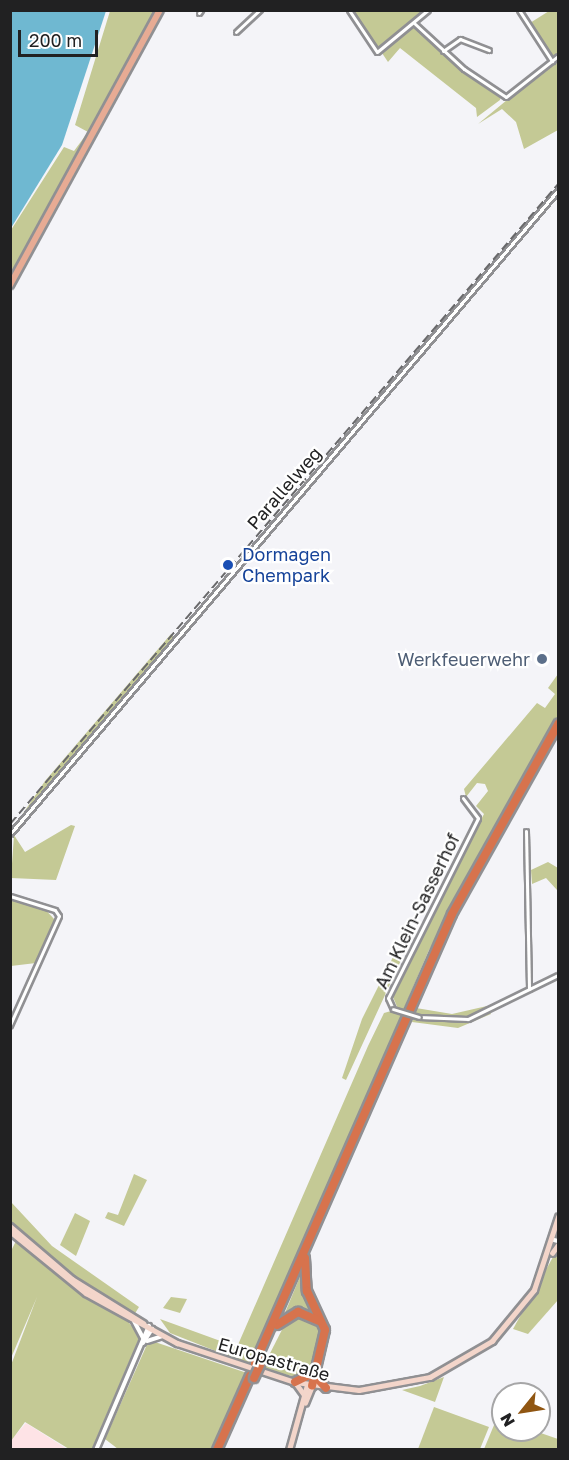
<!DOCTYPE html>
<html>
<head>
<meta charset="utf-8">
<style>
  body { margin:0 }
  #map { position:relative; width:569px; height:1460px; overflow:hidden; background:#f4f4f8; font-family:"Golos Text",sans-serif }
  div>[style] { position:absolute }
  .commercial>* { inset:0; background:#fee3e6 }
  .green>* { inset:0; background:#c4c995 }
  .water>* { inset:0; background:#6fb8d1 }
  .roads { filter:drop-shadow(2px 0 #909093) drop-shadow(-2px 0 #909093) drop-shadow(0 2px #909093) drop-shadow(0 -2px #909093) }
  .minor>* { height:3px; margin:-1.5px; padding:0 1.5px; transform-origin:1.5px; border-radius:1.5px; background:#fff }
  .tertiary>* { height:4px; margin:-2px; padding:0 2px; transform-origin:2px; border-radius:2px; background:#fff }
  .secondary>* { height:4.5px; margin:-2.25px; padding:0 2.25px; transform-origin:2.25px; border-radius:2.25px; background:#f3d5ca }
  .primary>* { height:6px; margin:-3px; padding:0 3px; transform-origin:3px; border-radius:3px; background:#e7ab94 }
  .motorway>* { height:8px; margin:-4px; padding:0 4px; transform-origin:4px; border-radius:4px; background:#d7734d }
  .rail>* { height:1.5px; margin-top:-0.75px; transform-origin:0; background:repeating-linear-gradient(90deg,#69696b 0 9px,transparent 0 13.5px) }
  .bridges { filter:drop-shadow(2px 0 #909093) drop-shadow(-2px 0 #909093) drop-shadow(0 2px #909093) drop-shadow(0 -2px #909093) }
  .minor-bridge>* { height:3px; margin:-1.5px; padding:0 1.5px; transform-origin:1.5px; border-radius:1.5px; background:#fff }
  .motorway-bridge>* { height:8px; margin:-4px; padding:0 4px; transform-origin:4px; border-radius:4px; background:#d7734d }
  .dots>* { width:16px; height:16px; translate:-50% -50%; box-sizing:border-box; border:3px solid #fff; border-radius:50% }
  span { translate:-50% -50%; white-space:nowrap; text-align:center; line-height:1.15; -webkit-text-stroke:4.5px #fff; paint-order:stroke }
  .street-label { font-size:18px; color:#212122 }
  .transit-label { font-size:18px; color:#164399 }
  .left { translate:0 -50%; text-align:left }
  .service-label { font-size:18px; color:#4e5e75 }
  .right { translate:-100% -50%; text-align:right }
  .frame { position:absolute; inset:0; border:12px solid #212122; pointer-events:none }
  .north { position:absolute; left:491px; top:1382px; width:60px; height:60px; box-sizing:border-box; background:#fff; border:2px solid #a6a6a7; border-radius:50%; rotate:240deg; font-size:16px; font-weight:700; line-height:24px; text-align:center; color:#212122 }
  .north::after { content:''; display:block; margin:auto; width:21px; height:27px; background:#905612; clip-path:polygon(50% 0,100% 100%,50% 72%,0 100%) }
  .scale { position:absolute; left:18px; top:30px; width:80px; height:27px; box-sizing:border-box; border:3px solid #212122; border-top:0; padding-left:8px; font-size:18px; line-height:21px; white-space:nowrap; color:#212122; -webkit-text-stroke:4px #fff; paint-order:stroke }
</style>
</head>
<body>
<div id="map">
  <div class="commercial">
    <i style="clip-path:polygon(26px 1423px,67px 1449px,11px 1450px,11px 1440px)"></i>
  </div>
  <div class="green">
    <i style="clip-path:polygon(110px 11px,157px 11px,11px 278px,11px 230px,64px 147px,74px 151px,88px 132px,75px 125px)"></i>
    <i style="clip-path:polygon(351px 11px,425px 11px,377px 49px)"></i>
    <i style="clip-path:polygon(549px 11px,558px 11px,558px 54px,554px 57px,530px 23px)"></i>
    <i style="clip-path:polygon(413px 26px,501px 95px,500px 100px,477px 117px,476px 108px,400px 48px,388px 62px,382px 53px)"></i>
    <i style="clip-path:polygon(558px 58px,558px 130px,524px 149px,516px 122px,502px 109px,478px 124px)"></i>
    <i style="clip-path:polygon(171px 634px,174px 637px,11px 831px,45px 781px)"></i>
    <i style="clip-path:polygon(558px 674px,558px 719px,429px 950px,251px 1365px,170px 1333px,160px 1319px,237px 1347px,368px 1046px,384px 1013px,398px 1009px,393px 997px,414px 947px,484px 814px,476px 806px,488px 791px,485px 784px,477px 783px,466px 797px,464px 789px,537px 703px,545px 708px,555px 694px,548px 688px)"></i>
    <i style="clip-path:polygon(71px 825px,75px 826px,56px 880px,11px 878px,14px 835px,25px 852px)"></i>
    <i style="clip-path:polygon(548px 862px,558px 868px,557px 890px,546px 878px,532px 884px,531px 870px)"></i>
    <i style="clip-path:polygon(11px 894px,42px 906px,55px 920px,36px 963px,11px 966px)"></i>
    <i style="clip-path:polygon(391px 951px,402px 958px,346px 1080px,342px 1078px,362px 1019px,393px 957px)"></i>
    <i style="clip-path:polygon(487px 1006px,491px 1014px,458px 1028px,412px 1022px,416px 1008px,452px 1014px)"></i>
    <i style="clip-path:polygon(134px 1174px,147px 1180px,124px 1226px,105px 1218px,108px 1212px,118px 1215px)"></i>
    <i style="clip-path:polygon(11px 1202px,52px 1246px,139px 1307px,129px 1323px,138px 1332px,138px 1341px,92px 1449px,69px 1449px,25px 1422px,11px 1441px,11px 1365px,37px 1297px,11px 1358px,10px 1253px,20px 1233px,11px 1222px)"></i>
    <i style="clip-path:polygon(75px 1213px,90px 1221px,76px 1256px,60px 1245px)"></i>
    <i style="clip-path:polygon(558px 1248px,558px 1300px,528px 1334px,513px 1329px)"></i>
    <i style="clip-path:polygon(304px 1267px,317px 1317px,303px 1310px,282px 1320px)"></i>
    <i style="clip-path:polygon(171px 1297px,187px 1299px,180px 1313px,163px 1308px)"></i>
    <i style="clip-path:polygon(289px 1316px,311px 1316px,321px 1331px,309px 1372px,300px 1378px,262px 1369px)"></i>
    <i style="clip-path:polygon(149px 1340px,247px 1373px,213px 1449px,118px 1449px,105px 1439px)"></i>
    <i style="clip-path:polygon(444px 1377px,435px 1402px,402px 1390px,420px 1386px)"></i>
    <i style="clip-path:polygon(434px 1407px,489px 1427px,480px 1449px,418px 1449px)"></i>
    <i style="clip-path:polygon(497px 1418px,503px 1420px,503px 1430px,532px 1430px,558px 1439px,558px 1449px,484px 1449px)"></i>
  </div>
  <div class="water">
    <i style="clip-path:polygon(11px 10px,106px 11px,62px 145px,11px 228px)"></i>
  </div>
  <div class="roads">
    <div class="minor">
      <i style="left:349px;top:10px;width:50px;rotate:56.3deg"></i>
      <i style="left:377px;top:52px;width:66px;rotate:-39.5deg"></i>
      <i style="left:519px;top:10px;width:61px;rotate:57.1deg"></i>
      <i style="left:199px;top:13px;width:4px;rotate:-56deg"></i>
      <i style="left:414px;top:23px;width:68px;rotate:42.6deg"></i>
      <i style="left:464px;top:69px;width:50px;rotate:33.7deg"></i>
      <i style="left:506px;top:97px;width:66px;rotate:-38.3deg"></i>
      <i style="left:236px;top:32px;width:33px;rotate:-43deg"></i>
      <i style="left:443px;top:51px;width:21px;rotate:-35deg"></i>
      <i style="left:460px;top:39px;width:31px;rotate:21deg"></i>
      <i style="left:526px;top:831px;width:158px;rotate:88.9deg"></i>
      <i style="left:10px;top:834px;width:846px;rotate:-49.6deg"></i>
      <i style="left:10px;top:896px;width:47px;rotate:17.3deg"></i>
      <i style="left:55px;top:910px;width:7px;rotate:56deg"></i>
      <i style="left:59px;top:916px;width:120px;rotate:114.2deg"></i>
      <i style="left:393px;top:1009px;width:12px;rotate:-114deg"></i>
      <i style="left:388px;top:998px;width:201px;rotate:-63.4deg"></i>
      <i style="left:478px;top:818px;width:25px;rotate:-127deg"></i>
      <i style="left:419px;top:1017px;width:49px;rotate:2.3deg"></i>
      <i style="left:468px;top:1019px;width:100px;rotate:-26.1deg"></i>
    </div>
    <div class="tertiary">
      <i style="left:554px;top:1240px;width:4px;rotate:14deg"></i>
      <i style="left:134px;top:1321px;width:19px;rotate:62deg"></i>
      <i style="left:147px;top:1341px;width:16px;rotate:-18deg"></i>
      <i style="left:143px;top:1343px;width:17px;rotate:-57deg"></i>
      <i style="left:96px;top:1450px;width:135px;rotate:-66.9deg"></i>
    </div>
    <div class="secondary">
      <i style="left:10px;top:1226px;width:82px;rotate:40.5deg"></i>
      <i style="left:72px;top:1279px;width:84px;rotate:31.8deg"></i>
      <i style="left:10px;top:1231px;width:98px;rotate:39.2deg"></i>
      <i style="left:86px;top:1293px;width:104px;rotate:28.8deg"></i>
      <i style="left:177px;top:1343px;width:124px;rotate:18.3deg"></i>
      <i style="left:295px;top:1382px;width:64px;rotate:7.1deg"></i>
      <i style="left:359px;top:1390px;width:72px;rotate:-10.4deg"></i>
      <i style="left:430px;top:1377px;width:72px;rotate:-30.1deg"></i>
      <i style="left:492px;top:1341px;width:66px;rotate:-50.5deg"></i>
      <i style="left:534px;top:1290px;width:77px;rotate:-71.8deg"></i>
      <i style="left:552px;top:1253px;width:10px;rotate:-53deg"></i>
      <i style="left:295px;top:1382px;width:17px;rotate:54deg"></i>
      <i style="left:305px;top:1403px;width:18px;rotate:-68deg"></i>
      <i style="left:289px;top:1450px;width:67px;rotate:-74.5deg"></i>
    </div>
    <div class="primary">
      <i style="left:10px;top:285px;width:313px;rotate:-61.4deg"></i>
    </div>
    <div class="motorway">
      <i style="left:305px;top:1258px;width:33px;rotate:87deg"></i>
      <i style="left:307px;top:1291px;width:43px;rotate:65.2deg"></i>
      <i style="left:325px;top:1330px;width:57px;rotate:103.1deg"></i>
      <i style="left:277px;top:1325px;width:25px;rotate:-32deg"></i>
      <i style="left:298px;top:1312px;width:23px;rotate:23deg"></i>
      <i style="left:255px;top:1363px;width:490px;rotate:-66.3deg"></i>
      <i style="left:452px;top:914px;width:218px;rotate:-60.8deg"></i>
      <i style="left:315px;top:1376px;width:16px;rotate:47deg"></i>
      <i style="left:295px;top:1382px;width:18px;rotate:-27deg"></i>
      <i style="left:217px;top:1450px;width:81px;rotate:-66deg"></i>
    </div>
  </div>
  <div class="rail">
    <i style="left:10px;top:824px;width:843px;rotate:-49.43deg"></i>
  </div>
  <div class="bridges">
    <div class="minor-bridge">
      <i style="left:393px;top:1009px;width:27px;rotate:17deg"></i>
    </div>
    <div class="motorway-bridge">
      <i style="left:254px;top:1378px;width:14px;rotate:-65deg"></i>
    </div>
  </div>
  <div class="dots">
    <i style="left:228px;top:565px;background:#1a4fb4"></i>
    <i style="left:542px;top:659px;background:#5c6f8a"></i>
  </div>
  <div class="street-label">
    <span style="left:284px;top:488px;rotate:-49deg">Parallelweg</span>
    <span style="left:417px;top:911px;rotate:-64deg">Am Klein-Sasserhof</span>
    <span style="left:274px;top:1359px;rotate:16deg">Europastraße</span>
  </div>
  <div class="transit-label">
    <span class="left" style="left:242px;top:565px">Dormagen<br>Chempark</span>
  </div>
  <div class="service-label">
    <span class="right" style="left:530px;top:659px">Werkfeuerwehr</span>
  </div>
  <div class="frame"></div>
  <div class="north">N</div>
  <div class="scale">200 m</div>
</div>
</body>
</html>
